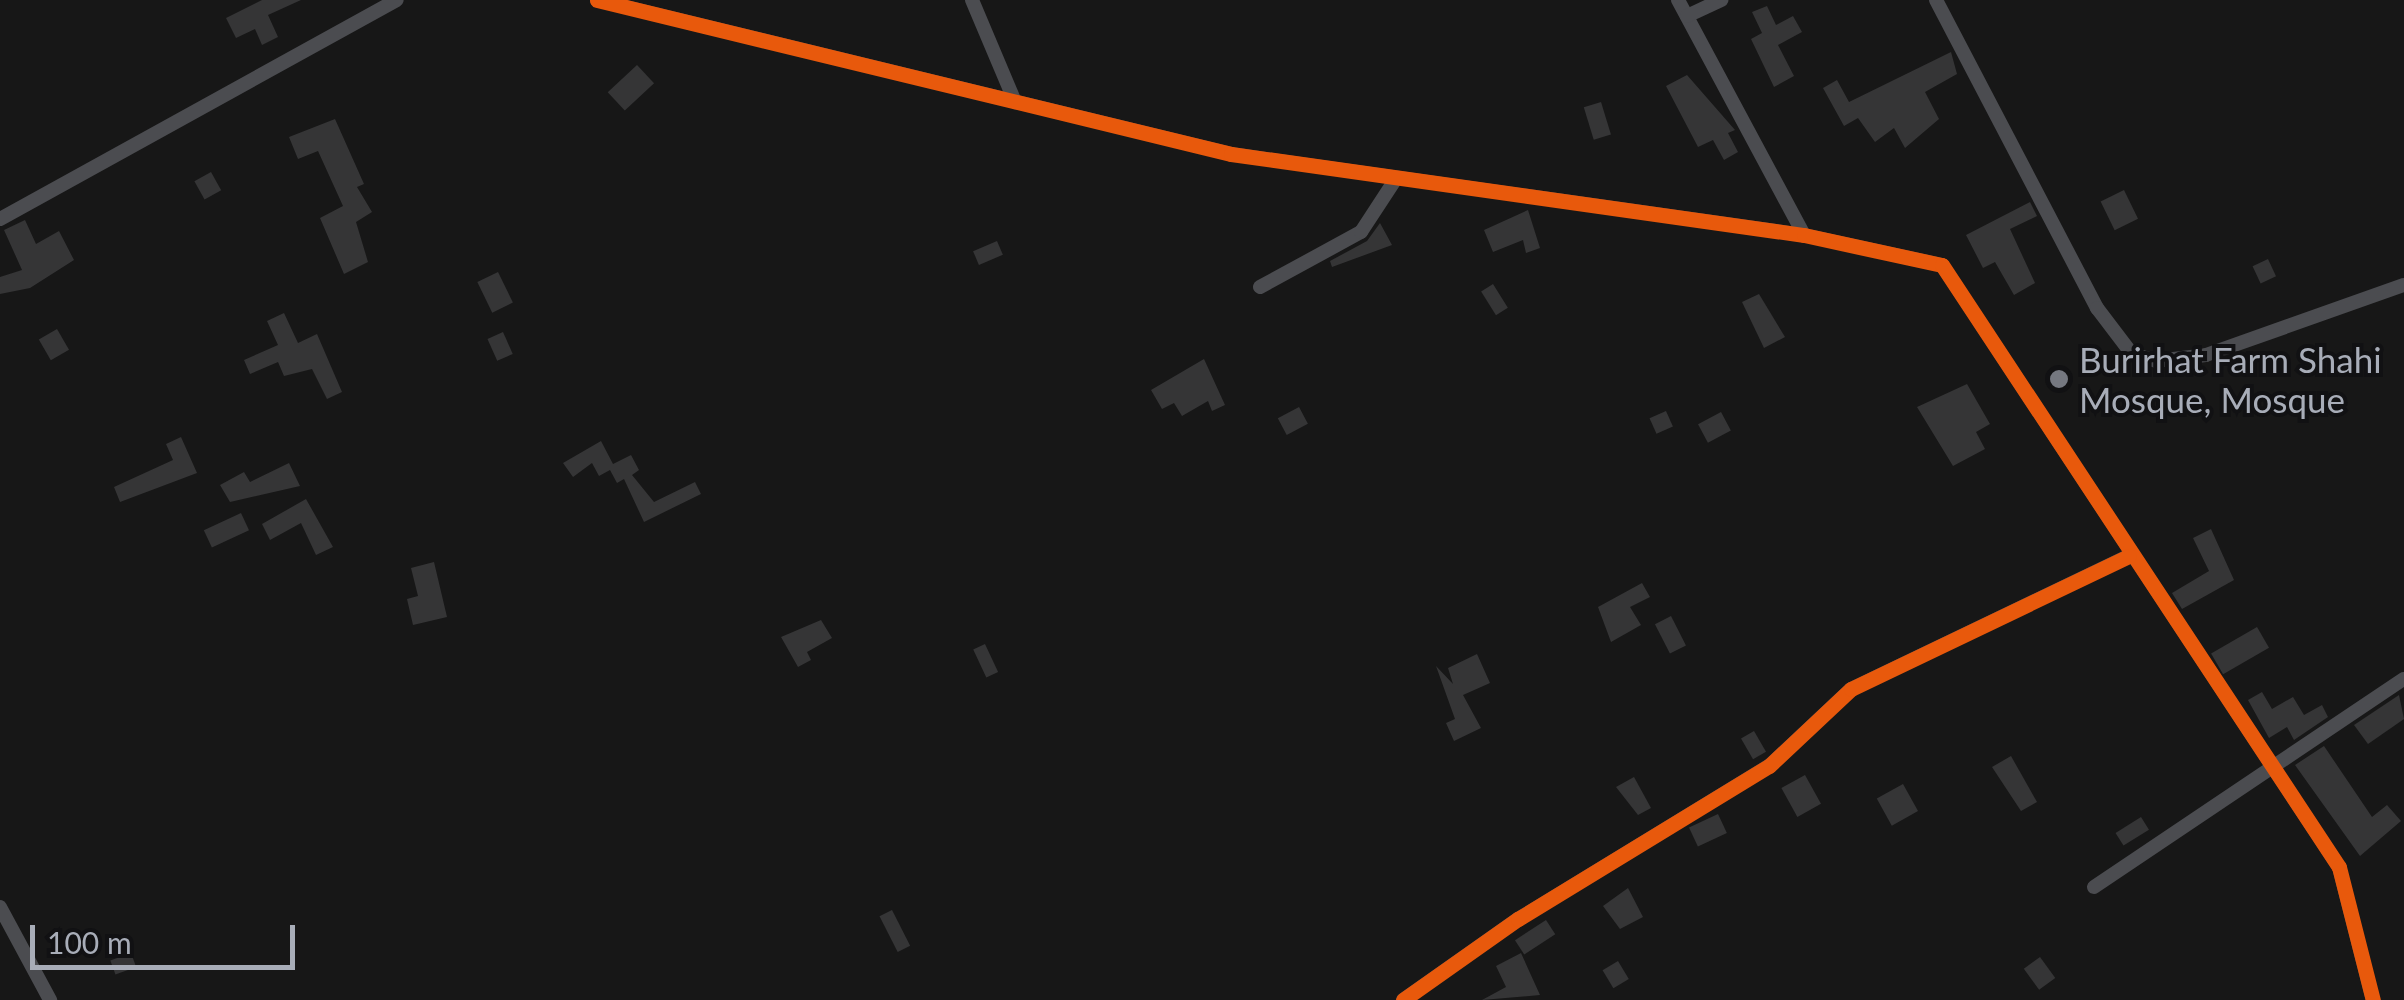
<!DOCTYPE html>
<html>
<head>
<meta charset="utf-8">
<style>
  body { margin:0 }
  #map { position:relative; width:2404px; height:1000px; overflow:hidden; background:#171717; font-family:Lato,sans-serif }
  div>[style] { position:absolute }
  .building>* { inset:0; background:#353536; transform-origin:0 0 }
  .minor>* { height:14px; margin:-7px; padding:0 7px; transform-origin:7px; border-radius:7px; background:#4b4c50 }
  .cycleway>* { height:15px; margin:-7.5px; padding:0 7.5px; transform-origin:7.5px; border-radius:7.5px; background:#e8590c }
  .dots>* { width:28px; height:28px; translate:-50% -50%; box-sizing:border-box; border:5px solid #111113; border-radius:50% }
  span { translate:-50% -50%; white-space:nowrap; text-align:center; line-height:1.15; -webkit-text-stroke:8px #111113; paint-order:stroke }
  .poi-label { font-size:35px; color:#a8adb8 }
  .left { translate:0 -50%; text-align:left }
  .scale { position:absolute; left:30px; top:925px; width:265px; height:45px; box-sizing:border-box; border:5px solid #a8adb8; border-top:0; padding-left:12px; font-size:30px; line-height:35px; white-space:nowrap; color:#a8adb8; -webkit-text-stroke:8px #111113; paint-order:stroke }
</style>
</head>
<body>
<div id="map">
  <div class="building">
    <i style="clip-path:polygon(262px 0,301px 0,268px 15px,278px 37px,262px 45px,255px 29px,236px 38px,226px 18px)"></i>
    <i style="clip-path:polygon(1767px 6px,1776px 25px,1793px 16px,1802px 32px,1778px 45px,1794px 76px,1774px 87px,1751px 39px,1762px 33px,1752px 12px)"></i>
    <i style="clip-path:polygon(1951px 52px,1957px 74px,1925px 92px,1939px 119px,1905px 148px,1894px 128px,1875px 142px,1858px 118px,1844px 126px,1823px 88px,1837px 80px,1849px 102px)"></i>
    <i style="left:637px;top:65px;width:25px;height:40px;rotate:47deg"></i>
    <i style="clip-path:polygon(1687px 75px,1735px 130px,1728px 133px,1738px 152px,1724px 160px,1713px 140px,1698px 147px,1666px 86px)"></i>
    <i style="left:1601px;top:102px;width:34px;height:18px;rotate:73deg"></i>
    <i style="clip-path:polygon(335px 119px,364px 184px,357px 187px,372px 212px,356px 222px,368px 262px,344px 274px,320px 218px,343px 206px,318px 151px,298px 159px,289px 137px)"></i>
    <i style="left:211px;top:172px;width:21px;height:19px;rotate:61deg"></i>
    <i style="left:2124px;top:190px;width:32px;height:26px;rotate:64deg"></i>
    <i style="clip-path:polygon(2030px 202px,2037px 216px,2010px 229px,2035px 283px,2014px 295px,1995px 262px,1983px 268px,1966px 235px)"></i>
    <i style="clip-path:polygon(1528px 210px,1540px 248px,1526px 253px,1523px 240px,1493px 252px,1484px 230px)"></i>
    <i style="clip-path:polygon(25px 220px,36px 244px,59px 231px,74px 260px,30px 288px,0 294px,0 277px,22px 270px,4px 230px)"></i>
    <i style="clip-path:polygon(1380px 223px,1392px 245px,1332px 267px,1330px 261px,1367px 241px)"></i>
    <i style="left:997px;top:241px;width:15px;height:26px;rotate:67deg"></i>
    <i style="left:2268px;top:259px;width:19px;height:17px;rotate:65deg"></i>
    <i style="left:498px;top:272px;width:34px;height:23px;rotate:64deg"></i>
    <i style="left:1493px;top:284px;width:28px;height:14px;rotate:58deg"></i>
    <i style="clip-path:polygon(1759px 294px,1785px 337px,1764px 348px,1742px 302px)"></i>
    <i style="clip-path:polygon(284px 313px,298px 343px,317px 334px,342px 392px,327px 399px,312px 369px,284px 376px,278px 362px,250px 374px,244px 360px,278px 345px,267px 321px)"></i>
    <i style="left:57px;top:329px;width:24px;height:21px;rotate:60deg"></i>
    <i style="left:503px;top:332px;width:24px;height:17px;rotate:66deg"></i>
    <i style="clip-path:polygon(1204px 359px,1225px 405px,1212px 411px,1208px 401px,1182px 416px,1174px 403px,1162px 409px,1151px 390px)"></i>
    <i style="clip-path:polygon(1967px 384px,1990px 424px,1976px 432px,1985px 449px,1953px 466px,1917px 407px)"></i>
    <i style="left:1299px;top:407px;width:19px;height:24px;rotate:62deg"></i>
    <i style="left:1666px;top:411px;width:17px;height:18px;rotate:66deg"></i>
    <i style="left:1721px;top:412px;width:21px;height:26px;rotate:62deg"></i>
    <i style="clip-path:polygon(181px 437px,197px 473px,120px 502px,114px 487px,173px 460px,166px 444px)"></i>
    <i style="clip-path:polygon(601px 441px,613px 464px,631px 455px,639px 470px,632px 475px,654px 502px,695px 482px,701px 494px,644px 522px,624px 479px,617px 483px,610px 470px,599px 476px,592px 463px,573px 477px,563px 463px)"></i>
    <i style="clip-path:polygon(289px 463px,300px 486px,230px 502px,220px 485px,244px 472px,250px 482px)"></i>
    <i style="clip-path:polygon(306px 499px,333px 547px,316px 555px,301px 523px,270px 540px,262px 524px)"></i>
    <i style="left:241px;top:513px;width:19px;height:41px;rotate:65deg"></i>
    <i style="clip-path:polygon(2211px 529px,2234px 580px,2182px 609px,2172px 593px,2209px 571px,2193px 538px)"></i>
    <i style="clip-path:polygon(434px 562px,447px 617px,413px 625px,407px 599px,418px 596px,411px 568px)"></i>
    <i style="clip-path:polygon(1642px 583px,1650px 597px,1630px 607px,1641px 625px,1611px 642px,1598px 607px)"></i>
    <i style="left:1671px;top:616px;width:33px;height:18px;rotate:63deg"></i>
    <i style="clip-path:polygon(821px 620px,832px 638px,807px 652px,811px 660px,798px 667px,781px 637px)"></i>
    <i style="left:2257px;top:627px;width:24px;height:53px;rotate:60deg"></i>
    <i style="left:985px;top:644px;width:31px;height:13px;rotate:65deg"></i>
    <i style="clip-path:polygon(1477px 654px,1490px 683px,1463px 695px,1481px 728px,1454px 741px,1446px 723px,1455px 719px,1436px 666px,1453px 684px,1448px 668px)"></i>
    <i style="clip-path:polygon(2262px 692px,2272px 709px,2293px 697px,2304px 715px,2322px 705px,2328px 717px,2294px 740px,2287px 727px,2269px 738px,2248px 700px)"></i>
    <i style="clip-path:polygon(2399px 695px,2404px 719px,2368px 744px,2354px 725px)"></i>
    <i style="left:1754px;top:731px;width:24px;height:15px;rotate:60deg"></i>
    <i style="clip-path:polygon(2324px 746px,2372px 817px,2387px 805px,2401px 821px,2360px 856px,2295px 765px)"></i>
    <i style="clip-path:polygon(2011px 756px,2037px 802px,2021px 811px,1992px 767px)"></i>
    <i style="left:1805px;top:775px;width:33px;height:27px;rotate:61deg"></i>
    <i style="clip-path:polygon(1634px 777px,1651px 808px,1638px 815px,1616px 787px)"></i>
    <i style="left:1903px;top:784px;width:31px;height:30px;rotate:61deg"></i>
    <i style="left:1718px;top:814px;width:21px;height:32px;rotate:65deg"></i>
    <i style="left:2141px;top:817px;width:15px;height:30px;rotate:58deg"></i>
    <i style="clip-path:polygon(1628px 888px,1643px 917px,1620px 929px,1603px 906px)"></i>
    <i style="left:892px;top:910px;width:40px;height:14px;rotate:63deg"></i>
    <i style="left:1546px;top:920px;width:17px;height:37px;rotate:57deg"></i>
    <i style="left:131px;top:953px;width:15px;height:22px;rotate:70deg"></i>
    <i style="clip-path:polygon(1521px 953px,1540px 995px,1482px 1000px,1506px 987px,1496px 966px)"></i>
    <i style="left:2040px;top:957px;width:26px;height:20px;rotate:54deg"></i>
    <i style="left:1618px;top:961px;width:21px;height:18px;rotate:59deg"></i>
  </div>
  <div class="minor">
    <i style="left:597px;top:0;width:652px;rotate:13.65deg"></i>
    <i style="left:1231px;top:154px;width:579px;rotate:8.05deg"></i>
    <i style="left:1804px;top:235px;width:141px;rotate:12.3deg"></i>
    <i style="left:1942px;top:265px;width:721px;rotate:56.6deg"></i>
    <i style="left:2339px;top:867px;width:137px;rotate:75.7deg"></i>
    <i style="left:972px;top:0;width:111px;rotate:67.1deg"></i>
    <i style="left:1678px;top:0;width:267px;rotate:61.8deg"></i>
    <i style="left:1936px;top:0;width:348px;rotate:62.4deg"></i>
    <i style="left:2097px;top:308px;width:58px;rotate:52.7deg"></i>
    <i style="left:2132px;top:354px;width:25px;rotate:16deg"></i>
    <i style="left:2156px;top:361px;width:50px;rotate:-6.8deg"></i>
    <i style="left:2206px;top:355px;width:210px;rotate:-19.5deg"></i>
    <i style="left:1687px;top:16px;width:38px;rotate:-25deg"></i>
    <i style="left:0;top:219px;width:453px;rotate:-28.9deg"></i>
    <i style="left:1260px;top:287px;width:115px;rotate:-28.6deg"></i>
    <i style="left:1361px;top:232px;width:62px;rotate:-56.8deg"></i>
    <i style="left:2094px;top:887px;width:373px;rotate:-33.9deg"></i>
    <i style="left:0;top:907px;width:106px;rotate:61.7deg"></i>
    <i style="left:1403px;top:1000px;width:141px;rotate:-35.2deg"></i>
    <i style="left:1518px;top:919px;width:294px;rotate:-31.4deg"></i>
    <i style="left:1769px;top:766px;width:112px;rotate:-43.2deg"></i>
    <i style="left:1851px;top:689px;width:308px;rotate:-25.6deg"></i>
  </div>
  <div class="cycleway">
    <i style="left:597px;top:0;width:652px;rotate:13.65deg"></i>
    <i style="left:1231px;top:154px;width:579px;rotate:8.05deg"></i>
    <i style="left:1804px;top:235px;width:141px;rotate:12.3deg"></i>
    <i style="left:1942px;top:265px;width:721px;rotate:56.6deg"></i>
    <i style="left:2339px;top:867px;width:137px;rotate:75.7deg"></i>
    <i style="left:1403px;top:1000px;width:141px;rotate:-35.2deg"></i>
    <i style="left:1518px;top:919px;width:294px;rotate:-31.4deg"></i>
    <i style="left:1769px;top:766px;width:112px;rotate:-43.2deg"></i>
    <i style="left:1851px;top:689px;width:308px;rotate:-25.6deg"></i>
  </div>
  <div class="dots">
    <i style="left:2059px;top:379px;background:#757880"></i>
  </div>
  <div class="poi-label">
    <span class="left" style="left:2079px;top:379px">Burirhat Farm Shahi<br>Mosque, Mosque</span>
  </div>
  <div class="scale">100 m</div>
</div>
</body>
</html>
